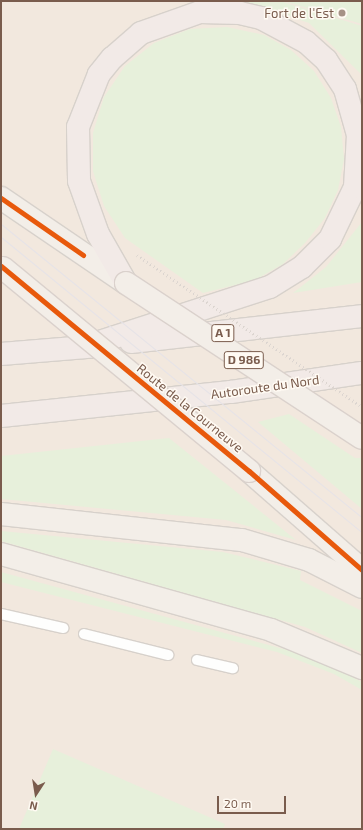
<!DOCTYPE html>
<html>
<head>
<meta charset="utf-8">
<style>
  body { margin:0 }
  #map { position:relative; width:363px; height:830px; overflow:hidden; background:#f9f5f0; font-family:"Exo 2",sans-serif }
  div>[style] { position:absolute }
  .residential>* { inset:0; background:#f2e8de; transform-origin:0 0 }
  .green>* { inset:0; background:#e7f0db }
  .roads { filter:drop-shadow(1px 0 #d7d1cb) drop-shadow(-1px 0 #d7d1cb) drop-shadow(0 1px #d7d1cb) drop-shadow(0 -1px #d7d1cb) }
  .service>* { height:10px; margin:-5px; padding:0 5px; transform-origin:5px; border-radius:5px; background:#fefefd }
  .primary>* { height:22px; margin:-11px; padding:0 11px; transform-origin:11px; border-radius:11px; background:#f3eee8 }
  .motorway>* { height:22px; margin:-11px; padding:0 11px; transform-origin:11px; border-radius:11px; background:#f2eae7 }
  .tram>* { height:1px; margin:-0.5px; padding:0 0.5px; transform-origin:0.5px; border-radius:0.5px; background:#e6e3e7 }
  .path-bridge>* { height:2.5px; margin-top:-1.25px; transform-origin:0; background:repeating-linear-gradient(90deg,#dcd5d0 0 1px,transparent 0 4px) }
  .bridges { filter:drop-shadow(1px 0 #dad1cc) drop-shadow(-1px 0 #dad1cc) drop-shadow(0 1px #dad1cc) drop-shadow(0 -1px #dad1cc) }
  .primary-bridge>* { height:22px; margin:-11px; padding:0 11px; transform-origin:11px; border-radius:11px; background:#f3eee8 }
  .cycleway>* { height:5px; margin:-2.5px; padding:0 2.5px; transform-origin:2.5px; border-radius:2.5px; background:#e8590c }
  .dots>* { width:11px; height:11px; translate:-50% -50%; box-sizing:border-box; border:2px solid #fffaf3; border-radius:50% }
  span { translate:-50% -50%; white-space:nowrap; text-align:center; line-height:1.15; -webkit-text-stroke:3px #fffaf3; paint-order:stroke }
  .shield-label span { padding:1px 3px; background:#fffaf3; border:1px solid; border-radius:3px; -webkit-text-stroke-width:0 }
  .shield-label { font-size:12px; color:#7a5c4d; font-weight:700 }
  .poi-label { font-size:13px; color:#7a5c4d }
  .right { translate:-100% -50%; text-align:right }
  .street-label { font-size:13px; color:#7a5c4d }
  .frame { position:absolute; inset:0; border:2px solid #7a5c4d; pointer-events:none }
  .north { position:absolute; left:16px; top:774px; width:40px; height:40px; -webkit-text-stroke:3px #fffaf3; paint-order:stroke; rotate:192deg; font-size:11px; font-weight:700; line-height:16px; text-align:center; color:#7a5c4d }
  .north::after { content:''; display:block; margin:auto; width:14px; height:18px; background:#7a5c4d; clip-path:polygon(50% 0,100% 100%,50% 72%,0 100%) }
  .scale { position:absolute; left:217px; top:796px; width:69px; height:18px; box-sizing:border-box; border:2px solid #7a5c4d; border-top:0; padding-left:5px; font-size:12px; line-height:14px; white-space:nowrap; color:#7a5c4d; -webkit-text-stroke:3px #fffaf3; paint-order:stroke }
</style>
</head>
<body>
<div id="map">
  <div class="residential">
    <i style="left:1px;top:1px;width:361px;height:828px"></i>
  </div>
  <div class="green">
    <i style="clip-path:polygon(243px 1px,280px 1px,362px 26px,362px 75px,309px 23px)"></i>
    <i style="clip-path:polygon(283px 1px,362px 1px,362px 24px)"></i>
    <i style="clip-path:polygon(227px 27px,264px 35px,291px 50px,314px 71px,331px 98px,341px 127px,344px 159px,338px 190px,325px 218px,305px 243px,283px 264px,255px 280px,203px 293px,125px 238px,104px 206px,93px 171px,93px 133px,104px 97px,125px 66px,154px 43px,190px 29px)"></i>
    <i style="clip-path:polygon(362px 222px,362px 282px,293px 293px,326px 267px)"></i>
    <i style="clip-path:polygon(289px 414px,355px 458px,362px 458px,362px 509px,258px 422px)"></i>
    <i style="clip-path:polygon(169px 438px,296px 540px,226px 520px,1px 499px,1px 456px)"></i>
    <i style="clip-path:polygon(1px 531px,223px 552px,301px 571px,300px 580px,362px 611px,362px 653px,305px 627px,1px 541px)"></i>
    <i style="clip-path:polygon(1px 572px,313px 657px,362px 682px,362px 690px,334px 674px,277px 652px,1px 582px)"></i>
    <i style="clip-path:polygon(53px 749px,225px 824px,223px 829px,19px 829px)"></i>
  </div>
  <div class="roads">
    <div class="service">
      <i style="left:1px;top:614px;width:64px;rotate:12.7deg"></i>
      <i style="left:84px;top:634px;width:87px;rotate:14deg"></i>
      <i style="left:197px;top:660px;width:37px;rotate:13deg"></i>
    </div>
    <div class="primary">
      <i style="left:1px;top:198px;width:151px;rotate:34.2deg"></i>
      <i style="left:249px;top:471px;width:150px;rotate:41.2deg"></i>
      <i style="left:1px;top:514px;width:242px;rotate:6.2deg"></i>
      <i style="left:242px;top:540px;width:70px;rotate:16.6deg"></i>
      <i style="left:309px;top:560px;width:59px;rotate:27deg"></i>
      <i style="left:1px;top:554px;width:280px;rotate:15.7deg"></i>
      <i style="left:271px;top:630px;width:99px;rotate:22.7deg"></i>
    </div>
    <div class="motorway">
      <i style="left:131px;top:342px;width:232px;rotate:-6.4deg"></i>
      <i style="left:84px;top:347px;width:195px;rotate:-17.9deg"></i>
      <i style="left:270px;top:287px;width:38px;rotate:-32deg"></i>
      <i style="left:302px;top:267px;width:40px;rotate:-45deg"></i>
      <i style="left:330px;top:239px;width:58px;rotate:-64.3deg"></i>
      <i style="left:355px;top:187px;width:52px;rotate:-86.7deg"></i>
      <i style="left:358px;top:135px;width:48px;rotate:-105.8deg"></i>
      <i style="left:345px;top:89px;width:35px;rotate:-123deg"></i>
      <i style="left:326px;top:60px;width:27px;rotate:-138deg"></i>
      <i style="left:306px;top:42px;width:51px;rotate:-151.9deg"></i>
      <i style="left:261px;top:18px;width:22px;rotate:-167deg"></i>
      <i style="left:240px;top:13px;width:40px;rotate:-178.6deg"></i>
      <i style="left:200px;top:12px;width:63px;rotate:160.4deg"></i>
      <i style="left:141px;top:33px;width:38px;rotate:139deg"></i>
      <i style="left:112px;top:58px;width:21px;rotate:129deg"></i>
      <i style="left:99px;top:74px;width:57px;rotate:111.6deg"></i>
      <i style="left:78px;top:127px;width:54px;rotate:88.9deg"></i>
      <i style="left:79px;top:181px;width:56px;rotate:70.3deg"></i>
      <i style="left:98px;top:234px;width:56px;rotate:60.3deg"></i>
      <i style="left:1px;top:354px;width:98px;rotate:-4.7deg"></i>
      <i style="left:1px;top:416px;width:231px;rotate:-6deg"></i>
      <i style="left:231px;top:392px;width:132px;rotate:-8.3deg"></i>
    </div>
  </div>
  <div class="tram">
    <i style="left:1px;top:224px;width:465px;rotate:39.1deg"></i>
    <i style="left:1px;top:237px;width:466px;rotate:39.3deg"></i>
  </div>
  <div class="path-bridge">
    <i style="left:137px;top:255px;width:272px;rotate:34deg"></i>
  </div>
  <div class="bridges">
    <div class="primary-bridge">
      <i style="left:3px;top:268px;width:319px;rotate:39.5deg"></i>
      <i style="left:126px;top:283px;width:282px;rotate:33.3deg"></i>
    </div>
  </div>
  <div class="cycleway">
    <i style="left:1px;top:198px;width:100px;rotate:34.8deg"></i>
    <i style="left:1px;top:266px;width:322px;rotate:39.6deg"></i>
    <i style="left:249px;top:471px;width:150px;rotate:41.2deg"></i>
  </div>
  <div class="dots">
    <i style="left:342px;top:13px;background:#a69286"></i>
  </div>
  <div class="shield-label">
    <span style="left:223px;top:333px">A 1</span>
    <span style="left:244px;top:360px">D 986</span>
  </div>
  <div class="poi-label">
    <span class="right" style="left:334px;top:13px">Fort de l'Est</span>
  </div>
  <div class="street-label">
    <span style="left:265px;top:387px;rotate:-8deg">Autoroute du Nord</span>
    <span style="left:190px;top:408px;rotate:39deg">Route de la Courneuve</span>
  </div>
  <div class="frame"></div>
  <div class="north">N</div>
  <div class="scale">20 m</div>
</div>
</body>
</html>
